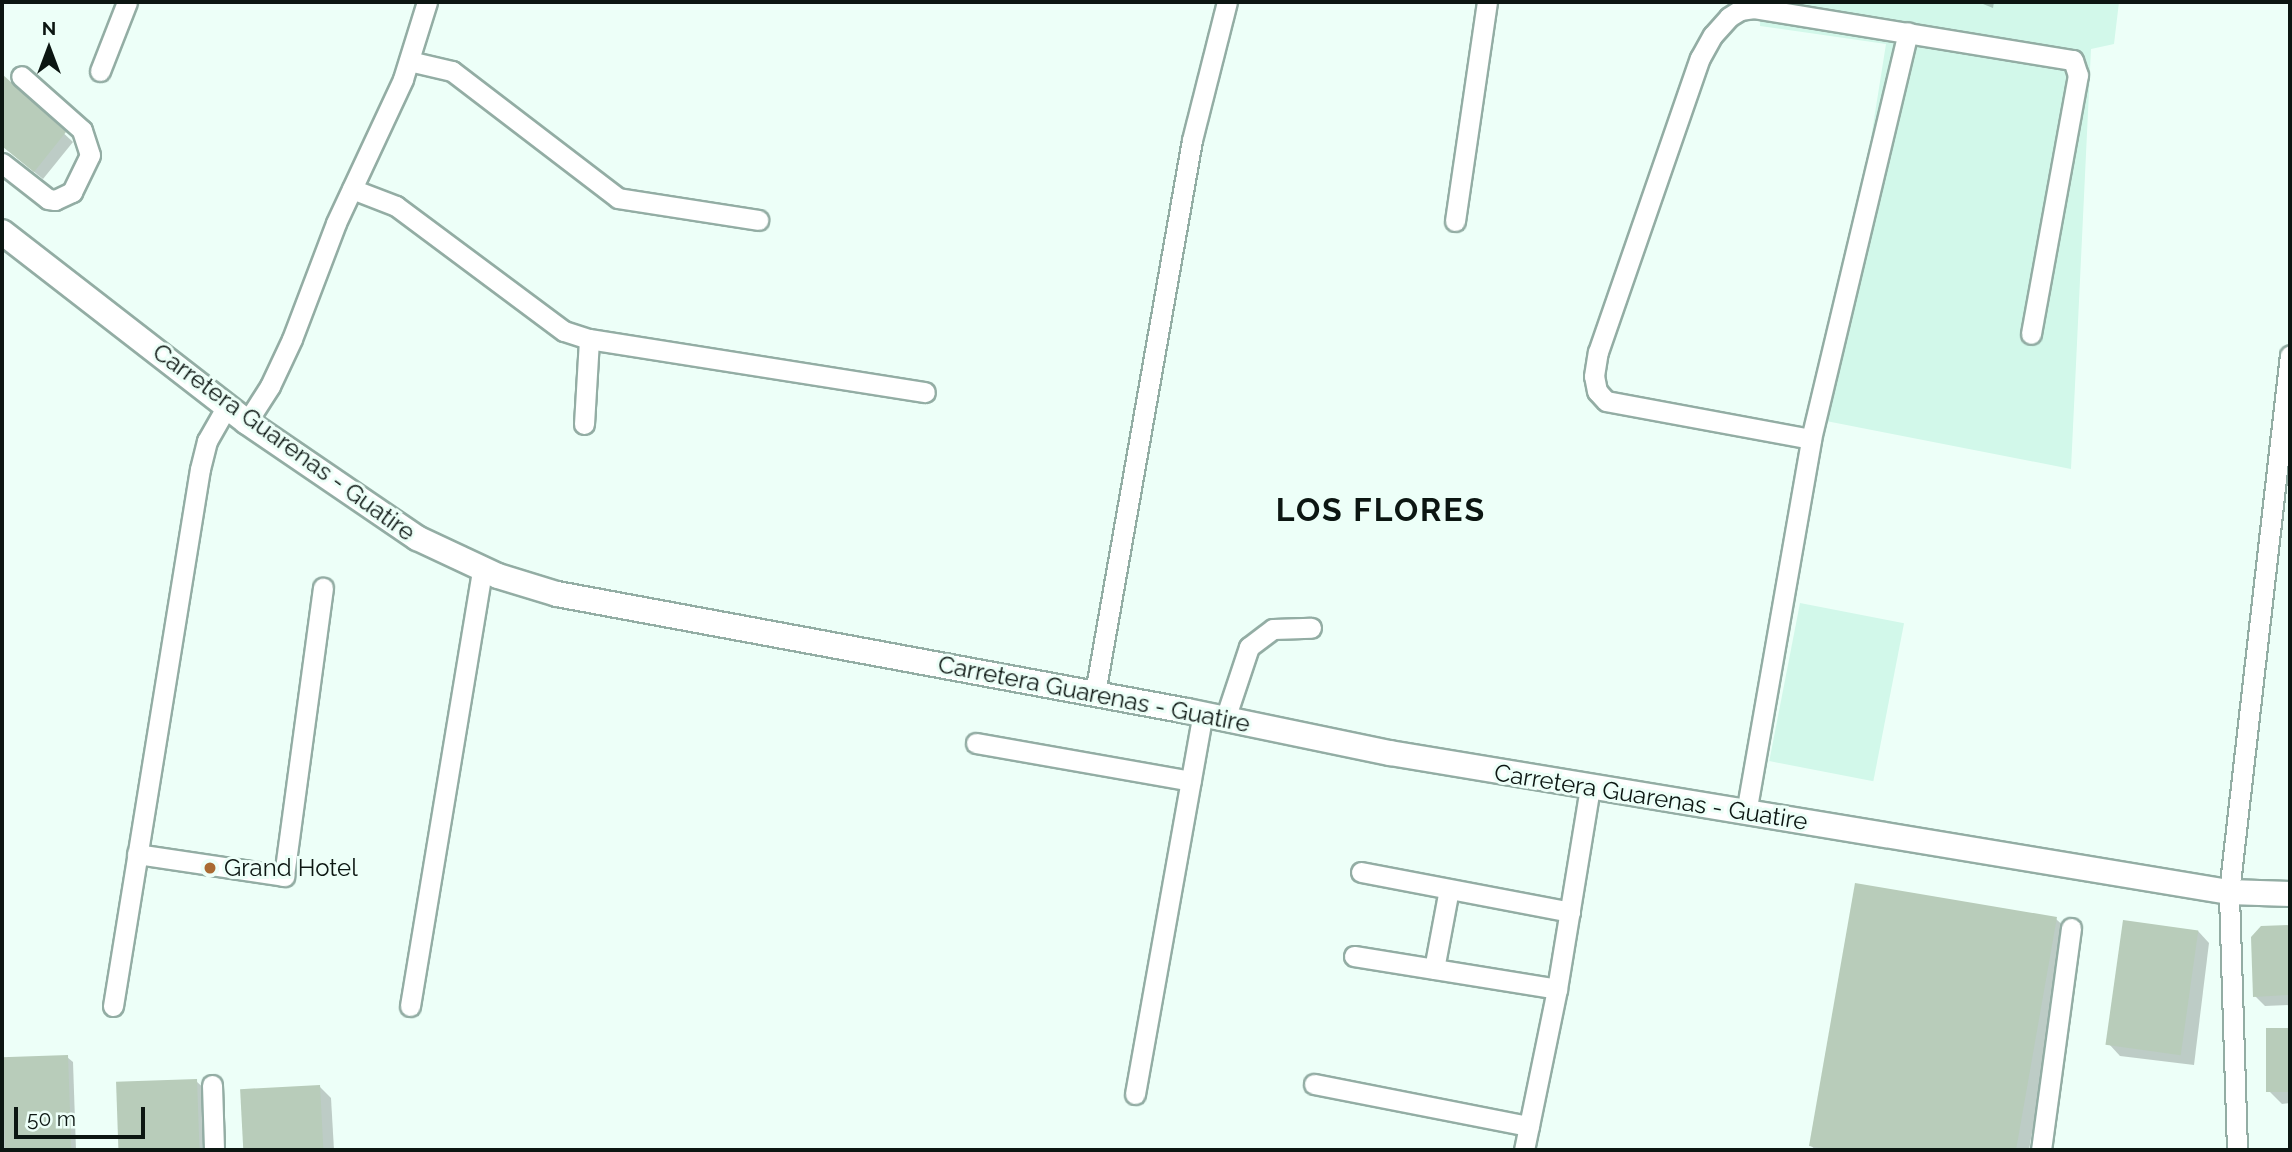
<!DOCTYPE html>
<html>
<head>
<meta charset="utf-8">
<style>
  body { margin:0 }
  #map { position:relative; width:2292px; height:1152px; overflow:hidden; background:#edfff8; font-family:Raleway,sans-serif }
  div>[style] { position:absolute }
  .built>* { inset:0; background:#d2f8ea; transform-origin:0 0 }
  .shadow>* { inset:0; background:#0003 }
  .building>* { inset:0; background:#b8ccba; transform-origin:0 0 }
  .roads { filter:drop-shadow(2px 0 #93ada4) drop-shadow(-2px 0 #93ada4) drop-shadow(0 2px #93ada4) drop-shadow(0 -2px #93ada4) }
  .minor>* { height:19px; margin:-9.5px; padding:0 9.5px; transform-origin:9.5px; border-radius:9.5px; background:#fff }
  .major>* { height:24px; margin:-12px; padding:0 12px; transform-origin:12px; border-radius:12px; background:#fff }
  .dots>* { width:19px; height:19px; translate:-50% -50%; box-sizing:border-box; border:4px solid #edfff8; border-radius:50% }
  span { translate:-50% -50%; white-space:nowrap; text-align:center; line-height:1.15; -webkit-text-stroke:6px #edfff8; paint-order:stroke }
  .street-label { font-size:24px; color:#0c1612 }
  .poi-label { font-size:24px; color:#0c1612 }
  .left { translate:0 -50%; text-align:left }
  .district-label { font-size:32px; color:#0c1612; font-weight:700; letter-spacing:2px }
  .frame { position:absolute; inset:0; border:4px solid #0c1612; pointer-events:none }
  .north { position:absolute; left:14px; top:14px; width:70px; height:70px; -webkit-text-stroke:5px #edfff8; paint-order:stroke; rotate:0deg; font-size:19px; font-weight:700; line-height:28px; text-align:center; color:#0c1612 }
  .north::after { content:''; display:block; margin:auto; width:24px; height:32px; background:#0c1612; clip-path:polygon(50% 0,100% 100%,50% 72%,0 100%) }
  .scale { position:absolute; left:14px; top:1107px; width:131px; height:32px; box-sizing:border-box; border:4px solid #0c1612; border-top:0; padding-left:9px; font-size:21px; line-height:24px; white-space:nowrap; color:#0c1612; -webkit-text-stroke:5px #edfff8; paint-order:stroke }
</style>
</head>
<body>
<div id="map">
  <div class="built">
    <i style="clip-path:polygon(1761px 2px,2119px 2px,2114px 44px,2091px 49px,2071px 469px,1826px 421px,1886px 44px,1760px 26px)"></i>
    <i style="left:1800px;top:603px;width:106px;height:161px;rotate:11deg"></i>
  </div>
  <div class="shadow">
    <i style="clip-path:polygon(1978px 2px,1994px 2px,1993px 8px)"></i>
    <i style="clip-path:polygon(2px 76px,73px 142px,43px 179px,2px 146px)"></i>
    <i style="clip-path:polygon(2056px 919px,2068px 930px,2029px 1150px,1816px 1150px,1811px 1146px)"></i>
    <i style="clip-path:polygon(2290px 927px,2290px 1005px,2265px 1006px,2255px 996px,2262px 928px)"></i>
    <i style="clip-path:polygon(2198px 931px,2209px 943px,2194px 1065px,2120px 1056px,2109px 1044px)"></i>
    <i style="clip-path:polygon(2268px 1030px,2290px 1030px,2290px 1103px,2282px 1104px,2270px 1092px)"></i>
    <i style="clip-path:polygon(67px 1057px,73px 1062px,76px 1150px,2px 1150px,2px 1059px)"></i>
    <i style="clip-path:polygon(196px 1081px,208px 1092px,210px 1150px,121px 1150px,118px 1084px)"></i>
    <i style="clip-path:polygon(320px 1087px,331px 1098px,334px 1150px,244px 1150px,242px 1090px)"></i>
  </div>
  <div class="building">
    <i style="clip-path:polygon(2px 74px,66px 132px,34px 172px,2px 146px)"></i>
    <i style="clip-path:polygon(1855px 883px,2057px 917px,2016px 1150px,1833px 1150px,1809px 1146px)"></i>
    <i style="left:2123px;top:920px;width:76px;height:126px;rotate:8deg"></i>
    <i style="clip-path:polygon(2290px 925px,2290px 995px,2253px 997px,2251px 937px,2261px 926px)"></i>
    <i style="left:2290px;top:1028px;width:64px;height:24px;rotate:90deg"></i>
    <i style="left:68px;top:1055px;width:95px;height:66px;rotate:88deg"></i>
    <i style="left:197px;top:1079px;width:71px;height:81px;rotate:88deg"></i>
    <i style="left:320px;top:1085px;width:65px;height:80px;rotate:87deg"></i>
  </div>
  <div class="roads">
    <div class="minor">
      <i style="left:409px;top:61px;width:44px;rotate:13.1deg"></i>
      <i style="left:452px;top:71px;width:209px;rotate:37.4deg"></i>
      <i style="left:618px;top:198px;width:142px;rotate:8.9deg"></i>
      <i style="left:100px;top:71px;width:74px;rotate:-68.6deg"></i>
      <i style="left:2px;top:163px;width:58px;rotate:38deg"></i>
      <i style="left:48px;top:199px;width:7px;rotate:8deg"></i>
      <i style="left:55px;top:200px;width:19px;rotate:-25deg"></i>
      <i style="left:72px;top:192px;width:41px;rotate:-64.1deg"></i>
      <i style="left:90px;top:155px;width:26px;rotate:-108deg"></i>
      <i style="left:82px;top:130px;width:81px;rotate:-138.5deg"></i>
      <i style="left:352px;top:189px;width:47px;rotate:21.1deg"></i>
      <i style="left:396px;top:206px;width:209px;rotate:36.7deg"></i>
      <i style="left:564px;top:331px;width:26px;rotate:18deg"></i>
      <i style="left:589px;top:339px;width:340px;rotate:9deg"></i>
      <i style="left:1455px;top:221px;width:221px;rotate:-81.7deg"></i>
      <i style="left:247px;top:422px;width:43px;rotate:-57.4deg"></i>
      <i style="left:270px;top:386px;width:52px;rotate:-64.9deg"></i>
      <i style="left:292px;top:339px;width:124px;rotate:-69.2deg"></i>
      <i style="left:336px;top:223px;width:159px;rotate:-65deg"></i>
      <i style="left:403px;top:79px;width:81px;rotate:-72.7deg"></i>
      <i style="left:584px;top:424px;width:85px;rotate:-86.6deg"></i>
      <i style="left:1811px;top:439px;width:208px;rotate:-169.5deg"></i>
      <i style="left:1606px;top:401px;width:13px;rotate:-132deg"></i>
      <i style="left:1597px;top:391px;width:15px;rotate:-101deg"></i>
      <i style="left:1594px;top:376px;width:24px;rotate:-81deg"></i>
      <i style="left:1598px;top:352px;width:311px;rotate:-70.9deg"></i>
      <i style="left:1700px;top:58px;width:26px;rotate:-61deg"></i>
      <i style="left:1713px;top:35px;width:24px;rotate:-48deg"></i>
      <i style="left:1729px;top:17px;width:13px;rotate:-32deg"></i>
      <i style="left:1740px;top:10px;width:14px;rotate:-8deg"></i>
      <i style="left:1754px;top:8px;width:323px;rotate:9.3deg"></i>
      <i style="left:2073px;top:60px;width:16px;rotate:72deg"></i>
      <i style="left:2078px;top:75px;width:263px;rotate:100.3deg"></i>
      <i style="left:1095px;top:693px;width:561px;rotate:-80.05deg"></i>
      <i style="left:1192px;top:140px;width:142px;rotate:-75.8deg"></i>
      <i style="left:1225px;top:719px;width:76px;rotate:-71.6deg"></i>
      <i style="left:1249px;top:647px;width:30px;rotate:-37deg"></i>
      <i style="left:1273px;top:629px;width:38px;rotate:-2deg"></i>
      <i style="left:976px;top:743px;width:218px;rotate:10deg"></i>
      <i style="left:1746px;top:813px;width:380px;rotate:-80.1deg"></i>
      <i style="left:1811px;top:439px;width:418px;rotate:-76.6deg"></i>
      <i style="left:137px;top:854px;width:149px;rotate:8.5deg"></i>
      <i style="left:284px;top:876px;width:291px;rotate:-82.3deg"></i>
      <i style="left:1361px;top:872px;width:213px;rotate:10.8deg"></i>
      <i style="left:1354px;top:956px;width:206px;rotate:9.2deg"></i>
      <i style="left:1434px;top:969px;width:81px;rotate:-79.4deg"></i>
      <i style="left:113px;top:1006px;width:544px;rotate:-80.8deg"></i>
      <i style="left:200px;top:469px;width:29px;rotate:-76deg"></i>
      <i style="left:207px;top:441px;width:40px;rotate:-60.3deg"></i>
      <i style="left:410px;top:1006px;width:443px;rotate:-80.6deg"></i>
      <i style="left:1314px;top:1084px;width:219px;rotate:11.1deg"></i>
      <i style="left:212px;top:1085px;width:65px;rotate:88.2deg"></i>
      <i style="left:1135px;top:1094px;width:386px;rotate:-79.9deg"></i>
      <i style="left:1524px;top:1150px;width:164px;rotate:-78.4deg"></i>
      <i style="left:1557px;top:989px;width:204px;rotate:-80.7deg"></i>
      <i style="left:2041px;top:1150px;width:224px;rotate:-82.3deg"></i>
      <i style="left:2237px;top:1150px;width:258px;rotate:-91.8deg"></i>
      <i style="left:2229px;top:892px;width:540px;rotate:-83.52deg"></i>
    </div>
    <div class="major">
      <i style="left:2px;top:232px;width:310px;rotate:37.8deg"></i>
      <i style="left:247px;top:422px;width:206px;rotate:34.3deg"></i>
      <i style="left:417px;top:538px;width:89px;rotate:25.1deg"></i>
      <i style="left:498px;top:576px;width:62px;rotate:17deg"></i>
      <i style="left:557px;top:594px;width:641px;rotate:10.52deg"></i>
      <i style="left:1187px;top:711px;width:207px;rotate:11.7deg"></i>
      <i style="left:1390px;top:753px;width:850px;rotate:9.41deg"></i>
      <i style="left:2229px;top:892px;width:61px;rotate:1.9deg"></i>
    </div>
  </div>
  <div class="dots">
    <i style="left:210px;top:868px;background:#aa6a33"></i>
  </div>
  <div class="street-label">
    <span style="left:284px;top:442px;rotate:36deg">Carretera Guarenas - Guatire</span>
    <span style="left:1094px;top:694px;rotate:11deg">Carretera Guarenas - Guatire</span>
    <span style="left:1651px;top:797px;rotate:9deg">Carretera Guarenas - Guatire</span>
  </div>
  <div class="poi-label">
    <span class="left" style="left:224px;top:868px">Grand Hotel</span>
  </div>
  <div class="district-label">
    <span style="left:1381px;top:510px">LOS FLORES</span>
  </div>
  <div class="frame"></div>
  <div class="north">N</div>
  <div class="scale">50 m</div>
</div>
</body>
</html>
